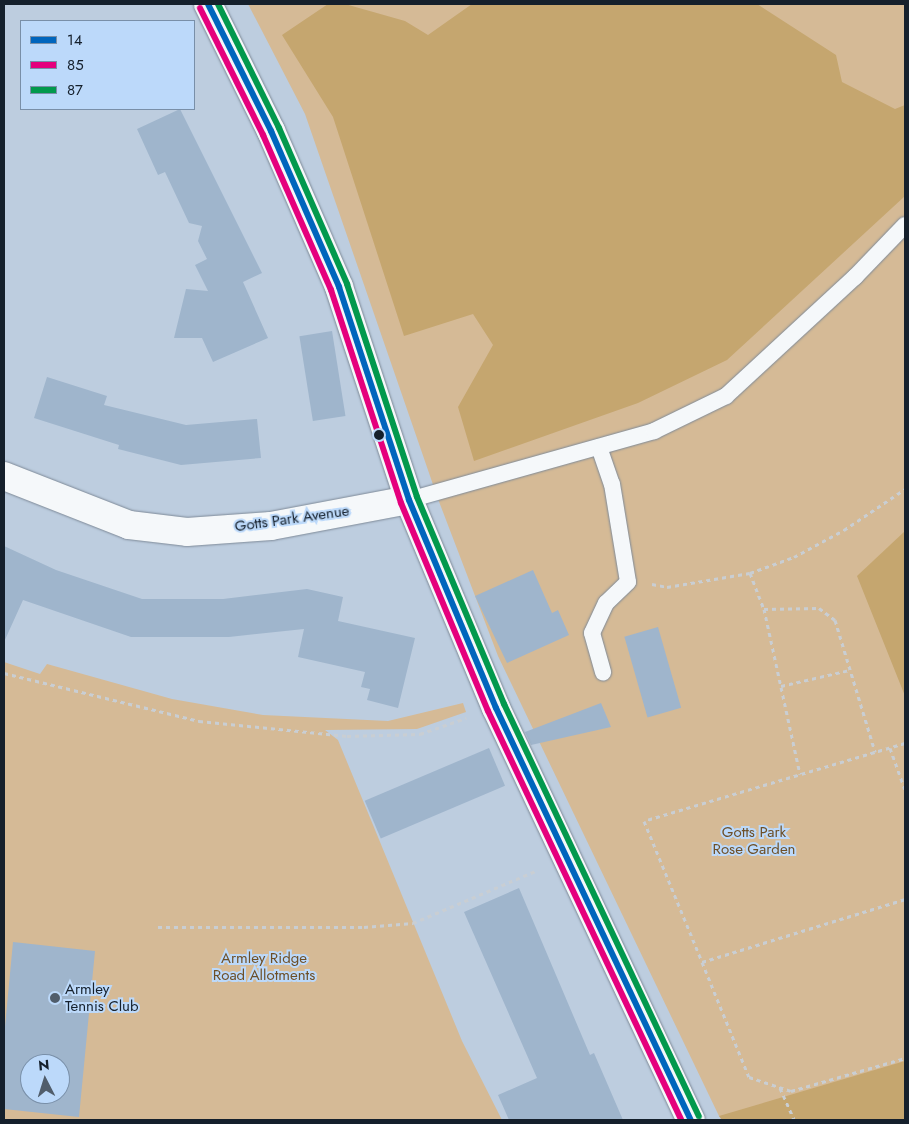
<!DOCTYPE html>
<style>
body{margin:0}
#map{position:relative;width:909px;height:1124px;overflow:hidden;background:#bdcddf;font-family:Jost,sans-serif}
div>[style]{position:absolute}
.green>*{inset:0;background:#d5ba96}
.forest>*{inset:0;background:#c5a66f}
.building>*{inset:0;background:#9fb5cc;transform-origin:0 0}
.path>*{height:3px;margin-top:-1.5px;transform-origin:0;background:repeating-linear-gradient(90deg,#c9ced3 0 4px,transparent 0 8px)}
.roads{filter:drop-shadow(0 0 1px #7d8997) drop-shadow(0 0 1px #7d8997)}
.service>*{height:16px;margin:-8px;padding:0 8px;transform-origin:8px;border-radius:8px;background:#f5f8fa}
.minor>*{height:28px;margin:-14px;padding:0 14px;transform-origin:14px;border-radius:14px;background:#f5f8fa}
.tertiary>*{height:28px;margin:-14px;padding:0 14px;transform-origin:14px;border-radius:14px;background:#f5f8fa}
.bus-1>*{height:6px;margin:-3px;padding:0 3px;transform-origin:3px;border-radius:3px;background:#0065bd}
.bus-2>*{height:6px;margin:-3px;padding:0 3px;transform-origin:3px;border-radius:3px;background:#e5007d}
.bus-3>*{height:6px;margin:-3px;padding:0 3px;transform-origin:3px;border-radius:3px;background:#02994d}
.dots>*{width:14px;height:14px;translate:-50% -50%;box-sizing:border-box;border:2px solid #bcd9fa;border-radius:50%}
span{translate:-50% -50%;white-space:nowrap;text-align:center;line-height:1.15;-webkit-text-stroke:4px #bcd9fa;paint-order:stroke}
.street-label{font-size:15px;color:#15202c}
.park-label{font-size:15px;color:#6d4f27}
.poi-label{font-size:15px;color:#15202c}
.left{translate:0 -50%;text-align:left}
.frame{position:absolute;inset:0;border:5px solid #15202c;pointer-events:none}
.legend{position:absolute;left:20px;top:20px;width:175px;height:90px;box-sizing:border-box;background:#bcd9fa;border:1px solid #798fa8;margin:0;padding:6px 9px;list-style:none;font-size:15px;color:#15202c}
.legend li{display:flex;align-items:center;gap:10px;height:25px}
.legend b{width:25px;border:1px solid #798fa8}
.north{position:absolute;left:20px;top:1054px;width:50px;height:50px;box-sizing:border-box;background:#bcd9fa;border:1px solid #798fa8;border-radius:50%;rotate:355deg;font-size:14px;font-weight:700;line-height:20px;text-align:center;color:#15202c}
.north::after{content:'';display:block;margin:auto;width:18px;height:22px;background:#505d6b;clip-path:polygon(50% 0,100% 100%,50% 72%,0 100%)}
</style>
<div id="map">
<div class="green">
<i style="clip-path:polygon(248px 4px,905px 4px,905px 1120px,722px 1120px,719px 1116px,498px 656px,438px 499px,305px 114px)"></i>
<i style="clip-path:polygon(evenodd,4px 662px,40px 674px,47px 664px,172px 699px,263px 715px,388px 721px,463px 703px,466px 712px,417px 729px,325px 730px,338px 740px,462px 1041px,502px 1120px,4px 1120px,4px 662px,30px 1064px,60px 1064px,60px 1094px,30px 1094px,30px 1064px)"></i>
</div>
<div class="forest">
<i style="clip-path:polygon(328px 4px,345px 4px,405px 21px,428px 35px,472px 4px,757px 4px,836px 55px,842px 82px,895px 109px,905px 105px,905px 196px,727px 360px,638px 403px,474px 461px,458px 407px,493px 345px,473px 314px,404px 336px,333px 117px,282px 35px)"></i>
<i style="clip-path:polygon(905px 531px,905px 696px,857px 576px)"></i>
<i style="clip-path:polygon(905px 1061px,905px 1120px,722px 1120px,719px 1116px)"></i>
</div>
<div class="building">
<i style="clip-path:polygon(180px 109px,262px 273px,243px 282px,268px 338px,213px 362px,202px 338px,174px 338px,186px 289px,208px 291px,195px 265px,207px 259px,198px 241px,202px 226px,189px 223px,165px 172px,158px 175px,137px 129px)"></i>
<i style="left:332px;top:331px;width:86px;height:33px;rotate:81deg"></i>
<i style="clip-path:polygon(47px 377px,107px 396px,104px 405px,186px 425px,257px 419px,261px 458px,181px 465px,118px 449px,119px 445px,34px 418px)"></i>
<i style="clip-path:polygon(4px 546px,56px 570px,142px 599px,223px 599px,307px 589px,343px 597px,338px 621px,415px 638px,398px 708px,367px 700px,370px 689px,361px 687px,365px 672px,298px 657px,304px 629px,229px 637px,131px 637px,23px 600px,4px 642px)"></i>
<i style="clip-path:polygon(533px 570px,552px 613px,558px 610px,569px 635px,507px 663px,475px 596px)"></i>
<i style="left:658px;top:627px;width:84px;height:35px;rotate:74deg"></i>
<i style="clip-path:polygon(601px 703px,611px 727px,531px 745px,525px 732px)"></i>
<i style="left:489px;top:748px;width:41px;height:135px;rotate:67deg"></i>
<i style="clip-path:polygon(519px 888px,590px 1055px,594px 1053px,623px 1120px,509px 1120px,498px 1095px,537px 1078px,464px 912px)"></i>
<i style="clip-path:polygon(evenodd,13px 942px,95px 951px,79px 1117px,4px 1109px,4px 1037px,13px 942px,30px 1064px,60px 1064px,60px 1094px,30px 1094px,30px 1064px)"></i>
</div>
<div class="path">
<i style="left:750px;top:573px;width:47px;rotate:-20deg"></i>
<i style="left:794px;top:557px;width:57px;rotate:-28.4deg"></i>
<i style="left:844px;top:530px;width:73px;rotate:-33.9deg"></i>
<i style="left:652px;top:584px;width:15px;rotate:11deg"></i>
<i style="left:667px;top:587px;width:84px;rotate:-9.6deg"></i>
<i style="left:750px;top:573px;width:39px;rotate:69deg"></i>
<i style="left:764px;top:609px;width:55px;rotate:-1deg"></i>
<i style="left:819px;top:608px;width:20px;rotate:37deg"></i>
<i style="left:835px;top:620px;width:138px;rotate:73.1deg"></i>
<i style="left:764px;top:609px;width:169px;rotate:77.7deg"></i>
<i style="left:4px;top:673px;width:201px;rotate:13.8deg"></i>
<i style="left:199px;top:721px;width:149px;rotate:5.8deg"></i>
<i style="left:347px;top:736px;width:73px;rotate:-1.6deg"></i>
<i style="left:420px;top:734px;width:49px;rotate:-19.2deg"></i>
<i style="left:781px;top:686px;width:71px;rotate:-13.1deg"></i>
<i style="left:905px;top:743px;width:272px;rotate:163.4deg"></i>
<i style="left:644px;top:821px;width:152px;rotate:67.6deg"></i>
<i style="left:702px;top:962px;width:213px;rotate:-17.2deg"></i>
<i style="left:890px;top:748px;width:45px;rotate:70.3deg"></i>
<i style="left:158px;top:927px;width:206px"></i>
<i style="left:364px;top:927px;width:49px;rotate:-4.7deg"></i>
<i style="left:413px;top:923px;width:136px;rotate:-23deg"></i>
<i style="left:702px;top:962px;width:124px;rotate:67.8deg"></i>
<i style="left:749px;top:1077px;width:44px;rotate:18.4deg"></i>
<i style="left:791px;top:1091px;width:119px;rotate:-16.1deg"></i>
<i style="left:780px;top:1088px;width:35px;rotate:66deg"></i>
</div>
<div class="roads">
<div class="service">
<i style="left:599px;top:447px;width:39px;rotate:71deg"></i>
<i style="left:612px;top:484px;width:99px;rotate:80.7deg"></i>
<i style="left:628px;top:582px;width:30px;rotate:136deg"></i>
<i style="left:606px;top:603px;width:33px;rotate:115deg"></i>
<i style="left:592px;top:633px;width:41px;rotate:74.2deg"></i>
<i style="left:409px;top:500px;width:255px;rotate:-15.7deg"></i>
<i style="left:654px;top:431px;width:80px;rotate:-25.9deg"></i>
<i style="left:726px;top:396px;width:176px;rotate:-42.7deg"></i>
<i style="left:855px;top:277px;width:72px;rotate:-46.1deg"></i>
</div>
<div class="minor">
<i style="left:4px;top:476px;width:134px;rotate:21.4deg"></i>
<i style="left:129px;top:525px;width:58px;rotate:6.9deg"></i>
<i style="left:187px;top:532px;width:84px;rotate:-4.1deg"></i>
<i style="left:271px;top:526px;width:140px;rotate:-10.7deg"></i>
</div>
<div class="tertiary">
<i style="left:208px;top:4px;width:142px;rotate:63.6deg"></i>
<i style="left:271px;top:131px;width:170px;rotate:66.4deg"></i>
<i style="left:339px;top:287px;width:224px;rotate:71.8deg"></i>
<i style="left:409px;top:500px;width:225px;rotate:67.3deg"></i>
<i style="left:496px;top:708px;width:456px;rotate:64.7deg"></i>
</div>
</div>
<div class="bus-1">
<i style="left:208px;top:4px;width:142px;rotate:63.6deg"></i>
<i style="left:271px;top:131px;width:170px;rotate:66.4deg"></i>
<i style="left:339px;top:287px;width:224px;rotate:71.8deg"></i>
<i style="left:409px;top:500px;width:225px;rotate:67.3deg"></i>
<i style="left:496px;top:708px;width:456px;rotate:64.7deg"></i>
</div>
<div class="bus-2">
<i style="left:200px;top:8px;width:142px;rotate:63.6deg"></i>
<i style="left:263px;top:135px;width:169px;rotate:66.3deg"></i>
<i style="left:331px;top:290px;width:224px;rotate:71.8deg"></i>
<i style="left:401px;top:503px;width:225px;rotate:67.3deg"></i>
<i style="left:488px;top:711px;width:452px;rotate:64.7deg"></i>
</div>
<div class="bus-3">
<i style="left:218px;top:4px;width:138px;rotate:63.8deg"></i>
<i style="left:279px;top:128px;width:170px;rotate:66.4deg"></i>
<i style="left:347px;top:284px;width:224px;rotate:71.8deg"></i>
<i style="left:417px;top:497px;width:225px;rotate:67.2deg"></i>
<i style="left:504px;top:704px;width:456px;rotate:64.7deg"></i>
</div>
<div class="dots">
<i style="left:379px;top:435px;background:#15202c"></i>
<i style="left:55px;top:998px;background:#505d6b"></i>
</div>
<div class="street-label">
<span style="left:292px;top:519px;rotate:-8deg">Gotts Park Avenue</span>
</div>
<div class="park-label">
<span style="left:754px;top:841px">Gotts Park<br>Rose Garden</span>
<span style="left:264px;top:967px">Armley Ridge<br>Road Allotments</span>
</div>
<div class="poi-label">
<span class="left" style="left:65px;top:998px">Armley<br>Tennis Club</span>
</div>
<div class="frame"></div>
<ul class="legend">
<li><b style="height:6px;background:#0065bd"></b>14</li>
<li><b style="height:6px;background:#e5007d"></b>85</li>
<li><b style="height:6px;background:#02994d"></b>87</li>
</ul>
<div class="north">N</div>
</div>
